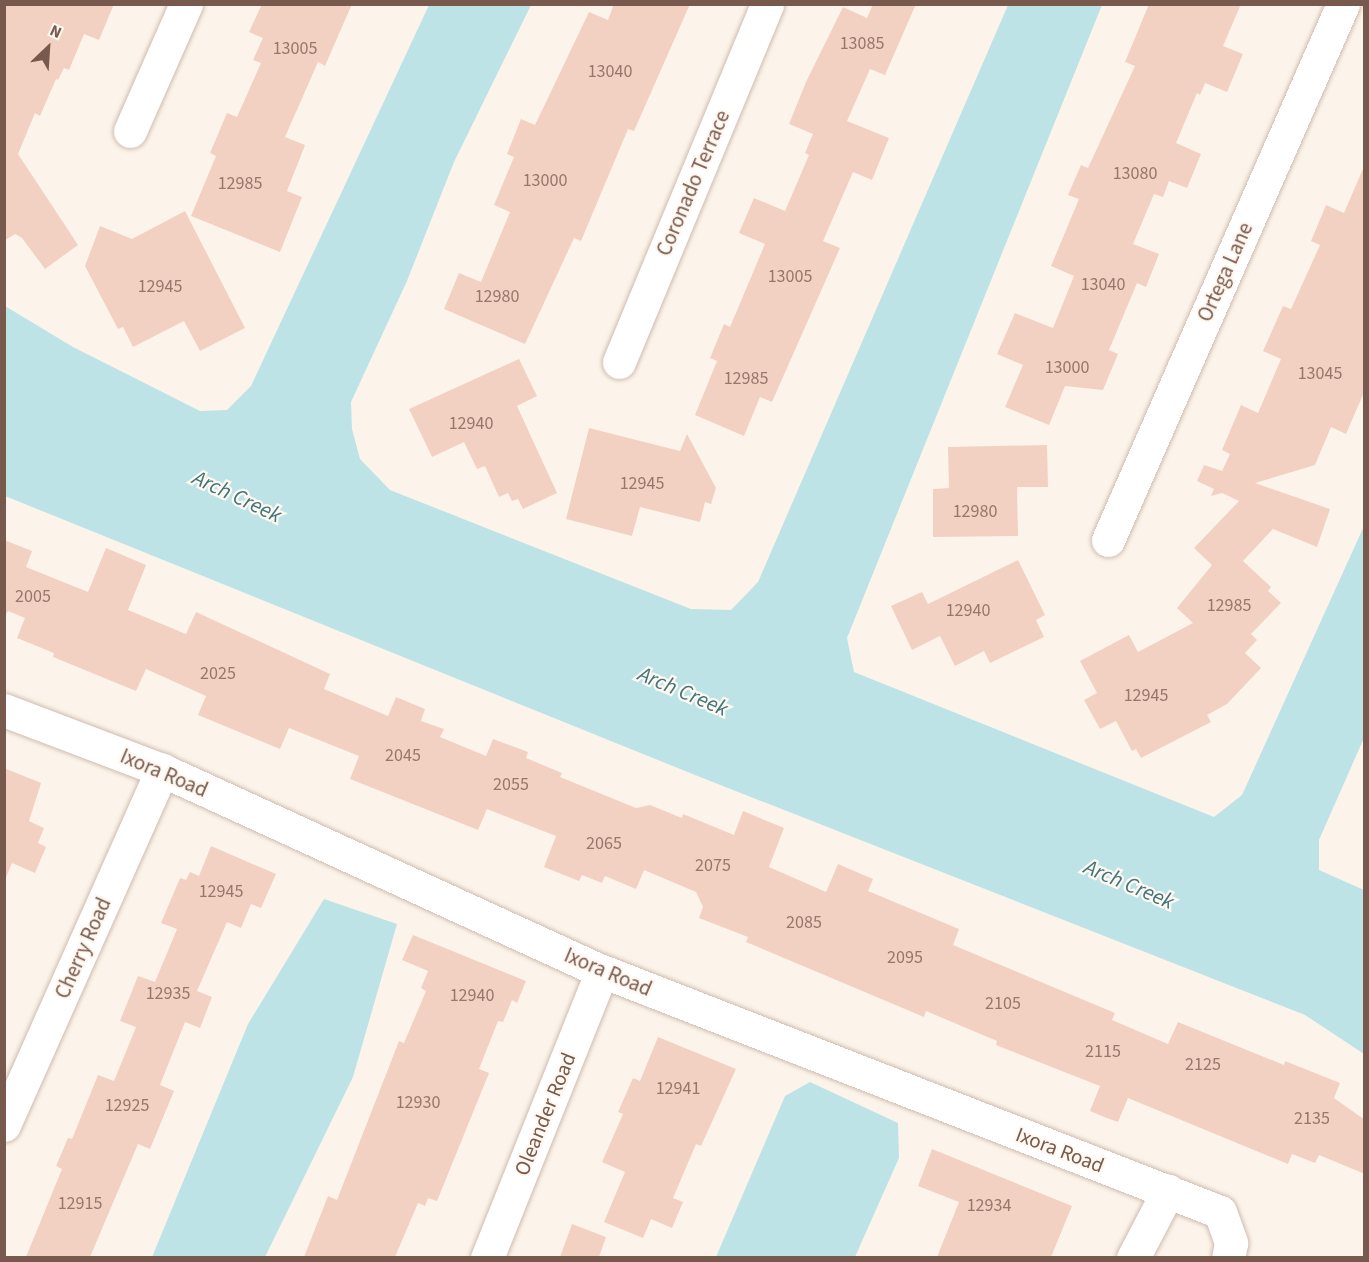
<!DOCTYPE html>
<style>
body{margin:0}
#map{position:relative;width:1369px;height:1262px;overflow:hidden;background:#fcf4ea;font-family:"Source Sans 3",sans-serif}
div>[style]{position:absolute}
.water>*{inset:0;background:#bee3e7}
.building>*{inset:0;background:#f2d1c2}
.roads{filter:drop-shadow(0 0 2px #cfbbaf) drop-shadow(0 0 2px #cfbbaf)}
.minor>*{height:33px;margin:-16.5px;padding:0 16.5px;transform-origin:16.5px;border-radius:16.5px;background:#fff}
span{translate:-50% -50%;white-space:nowrap;text-align:center;line-height:1.15;-webkit-text-stroke:4.5px #fff8f1;paint-order:stroke}
.number-label{font-size:18px;color:#96776a}
.number-label span{-webkit-text-stroke-width:0}
.street-label{font-size:21px;color:#78594d}
.water-label{font-size:22px;color:#40767c;font-style:italic}
.frame{position:absolute;inset:0;border:6px solid #78594d;pointer-events:none}
.north{position:absolute;left:18px;top:18px;width:60px;height:60px;-webkit-text-stroke:4px #fff8f1;paint-order:stroke;rotate:25deg;font-size:16px;font-weight:700;line-height:24px;text-align:center;color:#78594d}
.north::after{content:'';display:block;margin:auto;width:21px;height:27px;background:#78594d;clip-path:polygon(50% 0,100% 100%,50% 72%,0 100%)}
</style>
<div id="map">
<div class="water">
<i style="clip-path:polygon(429px 5px,531px 5px,454px 162px,407px 281px,351px 402px,352px 429px,360px 459px,390px 490px,691px 609px,731px 610px,758px 582px,1008px 5px,1102px 5px,847px 638px,854px 672px,1214px 817px,1242px 795px,1364px 526px,1364px 738px,1319px 840px,1319px 870px,1364px 890px,1364px 1054px,1305px 1015px,695px 775px,5px 496px,5px 306px,73px 347px,200px 411px,227px 410px,251px 386px)"></i>
<i style="clip-path:polygon(324px 899px,397px 924px,353px 1077px,265px 1257px,152px 1257px,248px 1024px)"></i>
<i style="clip-path:polygon(810px 1082px,898px 1123px,899px 1158px,855px 1257px,716px 1257px,785px 1096px)"></i>
</div>
<div class="building">
<i style="clip-path:polygon(4px 4px,114px 4px,99px 40px,84px 34px,69px 70px,64px 68px,58px 80px,56px 79px,40px 116px,35px 113px,18px 154px,78px 245px,45px 269px,22px 238px,15px 234px,4px 241px)"></i>
<i style="clip-path:polygon(262px 4px,352px 4px,325px 66px,318px 62px,285px 137px,305px 145px,287px 191px,302px 197px,280px 252px,191px 216px,216px 156px,210px 153px,227px 113px,237px 117px,261px 63px,253px 60px,263px 38px,249px 32px)"></i>
<i style="clip-path:polygon(614px 4px,690px 4px,634px 131px,628px 129px,581px 241px,574px 238px,525px 344px,444px 309px,459px 273px,481px 282px,510px 212px,494px 205px,514px 157px,507px 154px,521px 119px,535px 125px,589px 12px,608px 20px)"></i>
<i style="clip-path:polygon(873px 4px,916px 4px,885px 75px,870px 69px,847px 121px,889px 138px,872px 180px,853px 172px,823px 241px,840px 248px,772px 402px,760px 397px,744px 436px,695px 415px,717px 361px,710px 358px,724px 324px,730px 327px,765px 244px,739px 233px,754px 198px,785px 211px,809px 155px,805px 153px,813px 134px,789px 124px,806px 82px,843px 7px,867px 18px)"></i>
<i style="clip-path:polygon(1149px 4px,1241px 4px,1223px 46px,1243px 54px,1227px 92px,1205px 83px,1200px 95px,1197px 93px,1176px 143px,1201px 154px,1187px 188px,1169px 181px,1163px 197px,1154px 194px,1133px 244px,1159px 254px,1146px 287px,1137px 283px,1109px 350px,1118px 354px,1103px 390px,1065px 386px,1049px 425px,1005px 407px,1023px 365px,997px 354px,1015px 313px,1053px 328px,1074px 276px,1051px 266px,1079px 199px,1068px 195px,1081px 165px,1088px 168px,1135px 66px,1125px 62px)"></i>
<i style="clip-path:polygon(1365px 164px,1365px 390px,1346px 434px,1331px 427px,1315px 465px,1255px 483px,1330px 509px,1317px 547px,1273px 529px,1243px 561px,1271px 587px,1268px 591px,1281px 603px,1251px 634px,1257px 640px,1245px 653px,1261px 668px,1227px 704px,1207px 715px,1211px 722px,1141px 758px,1136px 749px,1132px 751px,1116px 721px,1100px 729px,1084px 700px,1097px 693px,1080px 661px,1129px 635px,1138px 652px,1193px 623px,1177px 608px,1212px 565px,1194px 548px,1239px 501px,1222px 493px,1211px 496px,1214px 489px,1197px 481px,1204px 465px,1222px 471px,1230px 454px,1222px 450px,1241px 405px,1258px 413px,1281px 359px,1263px 351px,1283px 306px,1291px 309px,1320px 245px,1311px 241px,1326px 205px,1344px 213px)"></i>
<i style="clip-path:polygon(185px 211px,245px 328px,200px 351px,184px 321px,133px 347px,123px 327px,118px 329px,85px 266px,100px 226px,132px 239px)"></i>
<i style="clip-path:polygon(519px 359px,537px 396px,517px 406px,557px 493px,523px 509px,518px 499px,512px 501px,508px 493px,499px 497px,485px 466px,477px 469px,464px 442px,432px 457px,409px 409px)"></i>
<i style="clip-path:polygon(589px 428px,680px 451px,687px 434px,716px 488px,711px 504px,705px 502px,700px 522px,640px 507px,632px 536px,566px 519px)"></i>
<i style="clip-path:polygon(1047px 445px,1048px 487px,1017px 487px,1018px 536px,933px 537px,933px 489px,949px 488px,948px 447px)"></i>
<i style="clip-path:polygon(4px 540px,32px 551px,26px 567px,88px 592px,106px 548px,146px 565px,128px 610px,186px 634px,196px 612px,330px 674px,324px 689px,388px 716px,396px 697px,425px 709px,421px 721px,444px 729px,440px 737px,486px 756px,493px 739px,528px 752px,526px 758px,562px 773px,560px 777px,636px 808px,650px 805px,682px 818px,683px 814px,734px 835px,743px 811px,784px 828px,769px 867px,826px 892px,838px 864px,873px 879px,868px 891px,959px 929px,953px 945px,1115px 1013px,1112px 1020px,1168px 1044px,1178px 1022px,1284px 1065px,1285px 1061px,1340px 1083px,1334px 1098px,1365px 1120px,1365px 1174px,1319px 1155px,1315px 1163px,1292px 1154px,1288px 1164px,1128px 1098px,1118px 1122px,1104px 1117px,1090px 1111px,1100px 1086px,996px 1045px,997px 1041px,926px 1011px,924px 1017px,746px 942px,748px 937px,699px 918px,703px 907px,696px 892px,644px 870px,636px 889px,605px 876px,602px 883px,582px 875px,579px 881px,544px 867px,556px 836px,487px 809px,478px 830px,350px 779px,359px 756px,289px 728px,280px 749px,198px 715px,206px 696px,146px 669px,136px 691px,53px 657px,54px 653px,17px 638px,25px 618px,8px 611px,4px 617px)"></i>
<i style="clip-path:polygon(1018px 560px,1045px 615px,1036px 620px,1044px 637px,990px 663px,984px 651px,955px 666px,940px 636px,912px 650px,891px 606px,922px 592px,928px 604px)"></i>
<i style="clip-path:polygon(4px 768px,41px 783px,29px 821px,44px 828px,38px 843px,46px 847px,35px 873px,12px 863px,5px 880px)"></i>
<i style="clip-path:polygon(211px 846px,276px 874px,261px 908px,251px 904px,241px 928px,227px 922px,197px 991px,212px 997px,200px 1028px,185px 1022px,160px 1085px,174px 1091px,150px 1149px,138px 1144px,90px 1257px,26px 1257px,62px 1169px,56px 1166px,68px 1138px,72px 1139px,98px 1075px,114px 1081px,136px 1027px,120px 1021px,138px 976px,155px 982px,177px 929px,161px 923px,180px 878px,186px 880px,190px 872px,199px 876px)"></i>
<i style="clip-path:polygon(413px 935px,526px 981px,517px 1003px,512px 1000px,503px 1022px,498px 1021px,479px 1069px,489px 1073px,437px 1201px,428px 1198px,425px 1206px,418px 1203px,395px 1257px,304px 1257px,328px 1196px,337px 1200px,399px 1041px,404px 1043px,426px 991px,421px 988px,428px 971px,402px 960px)"></i>
<i style="clip-path:polygon(658px 1037px,736px 1069px,701px 1146px,696px 1144px,673px 1198px,683px 1202px,672px 1228px,651px 1219px,643px 1238px,604px 1222px,625px 1172px,602px 1162px,623px 1114px,618px 1112px,633px 1078px,640px 1081px)"></i>
<i style="clip-path:polygon(932px 1149px,1072px 1206px,1051px 1257px,937px 1257px,959px 1202px,918px 1186px)"></i>
<i style="clip-path:polygon(572px 1224px,606px 1237px,599px 1257px,560px 1257px)"></i>
</div>
<div class="roads">
<div class="minor">
<i style="left:130px;top:131px;width:139px;rotate:-66.2deg"></i>
<i style="left:619px;top:362px;width:387px;rotate:-67.5deg"></i>
<i style="left:1108px;top:540px;width:585px;rotate:-66.33deg"></i>
<i style="left:4px;top:710px;width:169px;rotate:20.8deg"></i>
<i style="left:162px;top:770px;width:484px;rotate:24.6deg"></i>
<i style="left:602px;top:971px;width:663px;rotate:21.3deg"></i>
<i style="left:1220px;top:1212px;width:33px;rotate:70deg"></i>
<i style="left:1231px;top:1243px;width:15px;rotate:101deg"></i>
<i style="left:4px;top:1125px;width:389px;rotate:-66deg"></i>
<i style="left:487px;top:1258px;width:309px;rotate:-68.2deg"></i>
<i style="left:1133px;top:1258px;width:76px;rotate:-62.4deg"></i>
</div>
</div>
<div class="number-label">
<span style="left:862px;top:44px">13085</span>
<span style="left:295px;top:49px">13005</span>
<span style="left:610px;top:72px">13040</span>
<span style="left:1135px;top:174px">13080</span>
<span style="left:545px;top:181px">13000</span>
<span style="left:240px;top:184px">12985</span>
<span style="left:790px;top:277px">13005</span>
<span style="left:1103px;top:285px">13040</span>
<span style="left:160px;top:287px">12945</span>
<span style="left:497px;top:297px">12980</span>
<span style="left:1067px;top:368px">13000</span>
<span style="left:1320px;top:374px">13045</span>
<span style="left:746px;top:379px">12985</span>
<span style="left:471px;top:424px">12940</span>
<span style="left:642px;top:484px">12945</span>
<span style="left:975px;top:512px">12980</span>
<span style="left:33px;top:597px">2005</span>
<span style="left:1229px;top:606px">12985</span>
<span style="left:968px;top:611px">12940</span>
<span style="left:218px;top:674px">2025</span>
<span style="left:1146px;top:696px">12945</span>
<span style="left:403px;top:756px">2045</span>
<span style="left:511px;top:785px">2055</span>
<span style="left:604px;top:844px">2065</span>
<span style="left:713px;top:866px">2075</span>
<span style="left:221px;top:892px">12945</span>
<span style="left:804px;top:923px">2085</span>
<span style="left:905px;top:958px">2095</span>
<span style="left:168px;top:994px">12935</span>
<span style="left:472px;top:996px">12940</span>
<span style="left:1003px;top:1004px">2105</span>
<span style="left:1103px;top:1052px">2115</span>
<span style="left:1203px;top:1065px">2125</span>
<span style="left:678px;top:1089px">12941</span>
<span style="left:418px;top:1103px">12930</span>
<span style="left:127px;top:1106px">12925</span>
<span style="left:1312px;top:1119px">2135</span>
<span style="left:80px;top:1204px">12915</span>
<span style="left:989px;top:1206px">12934</span>
</div>
<div class="street-label">
<span style="left:693px;top:183px;rotate:-67deg">Coronado Terrace</span>
<span style="left:1225px;top:272px;rotate:-66deg">Ortega Lane</span>
<span style="left:164px;top:773px;rotate:23deg">Ixora Road</span>
<span style="left:83px;top:948px;rotate:-66deg">Cherry Road</span>
<span style="left:608px;top:972px;rotate:23deg">Ixora Road</span>
<span style="left:545px;top:1114px;rotate:-68deg">Oleander Road</span>
<span style="left:1060px;top:1150px;rotate:21deg">Ixora Road</span>
</div>
<div class="water-label">
<span style="left:237px;top:497px;rotate:25deg">Arch Creek</span>
<span style="left:683px;top:692px;rotate:23deg">Arch Creek</span>
<span style="left:1129px;top:885px;rotate:23deg">Arch Creek</span>
</div>
<div class="frame"></div>
<div class="north">N</div>
</div>
